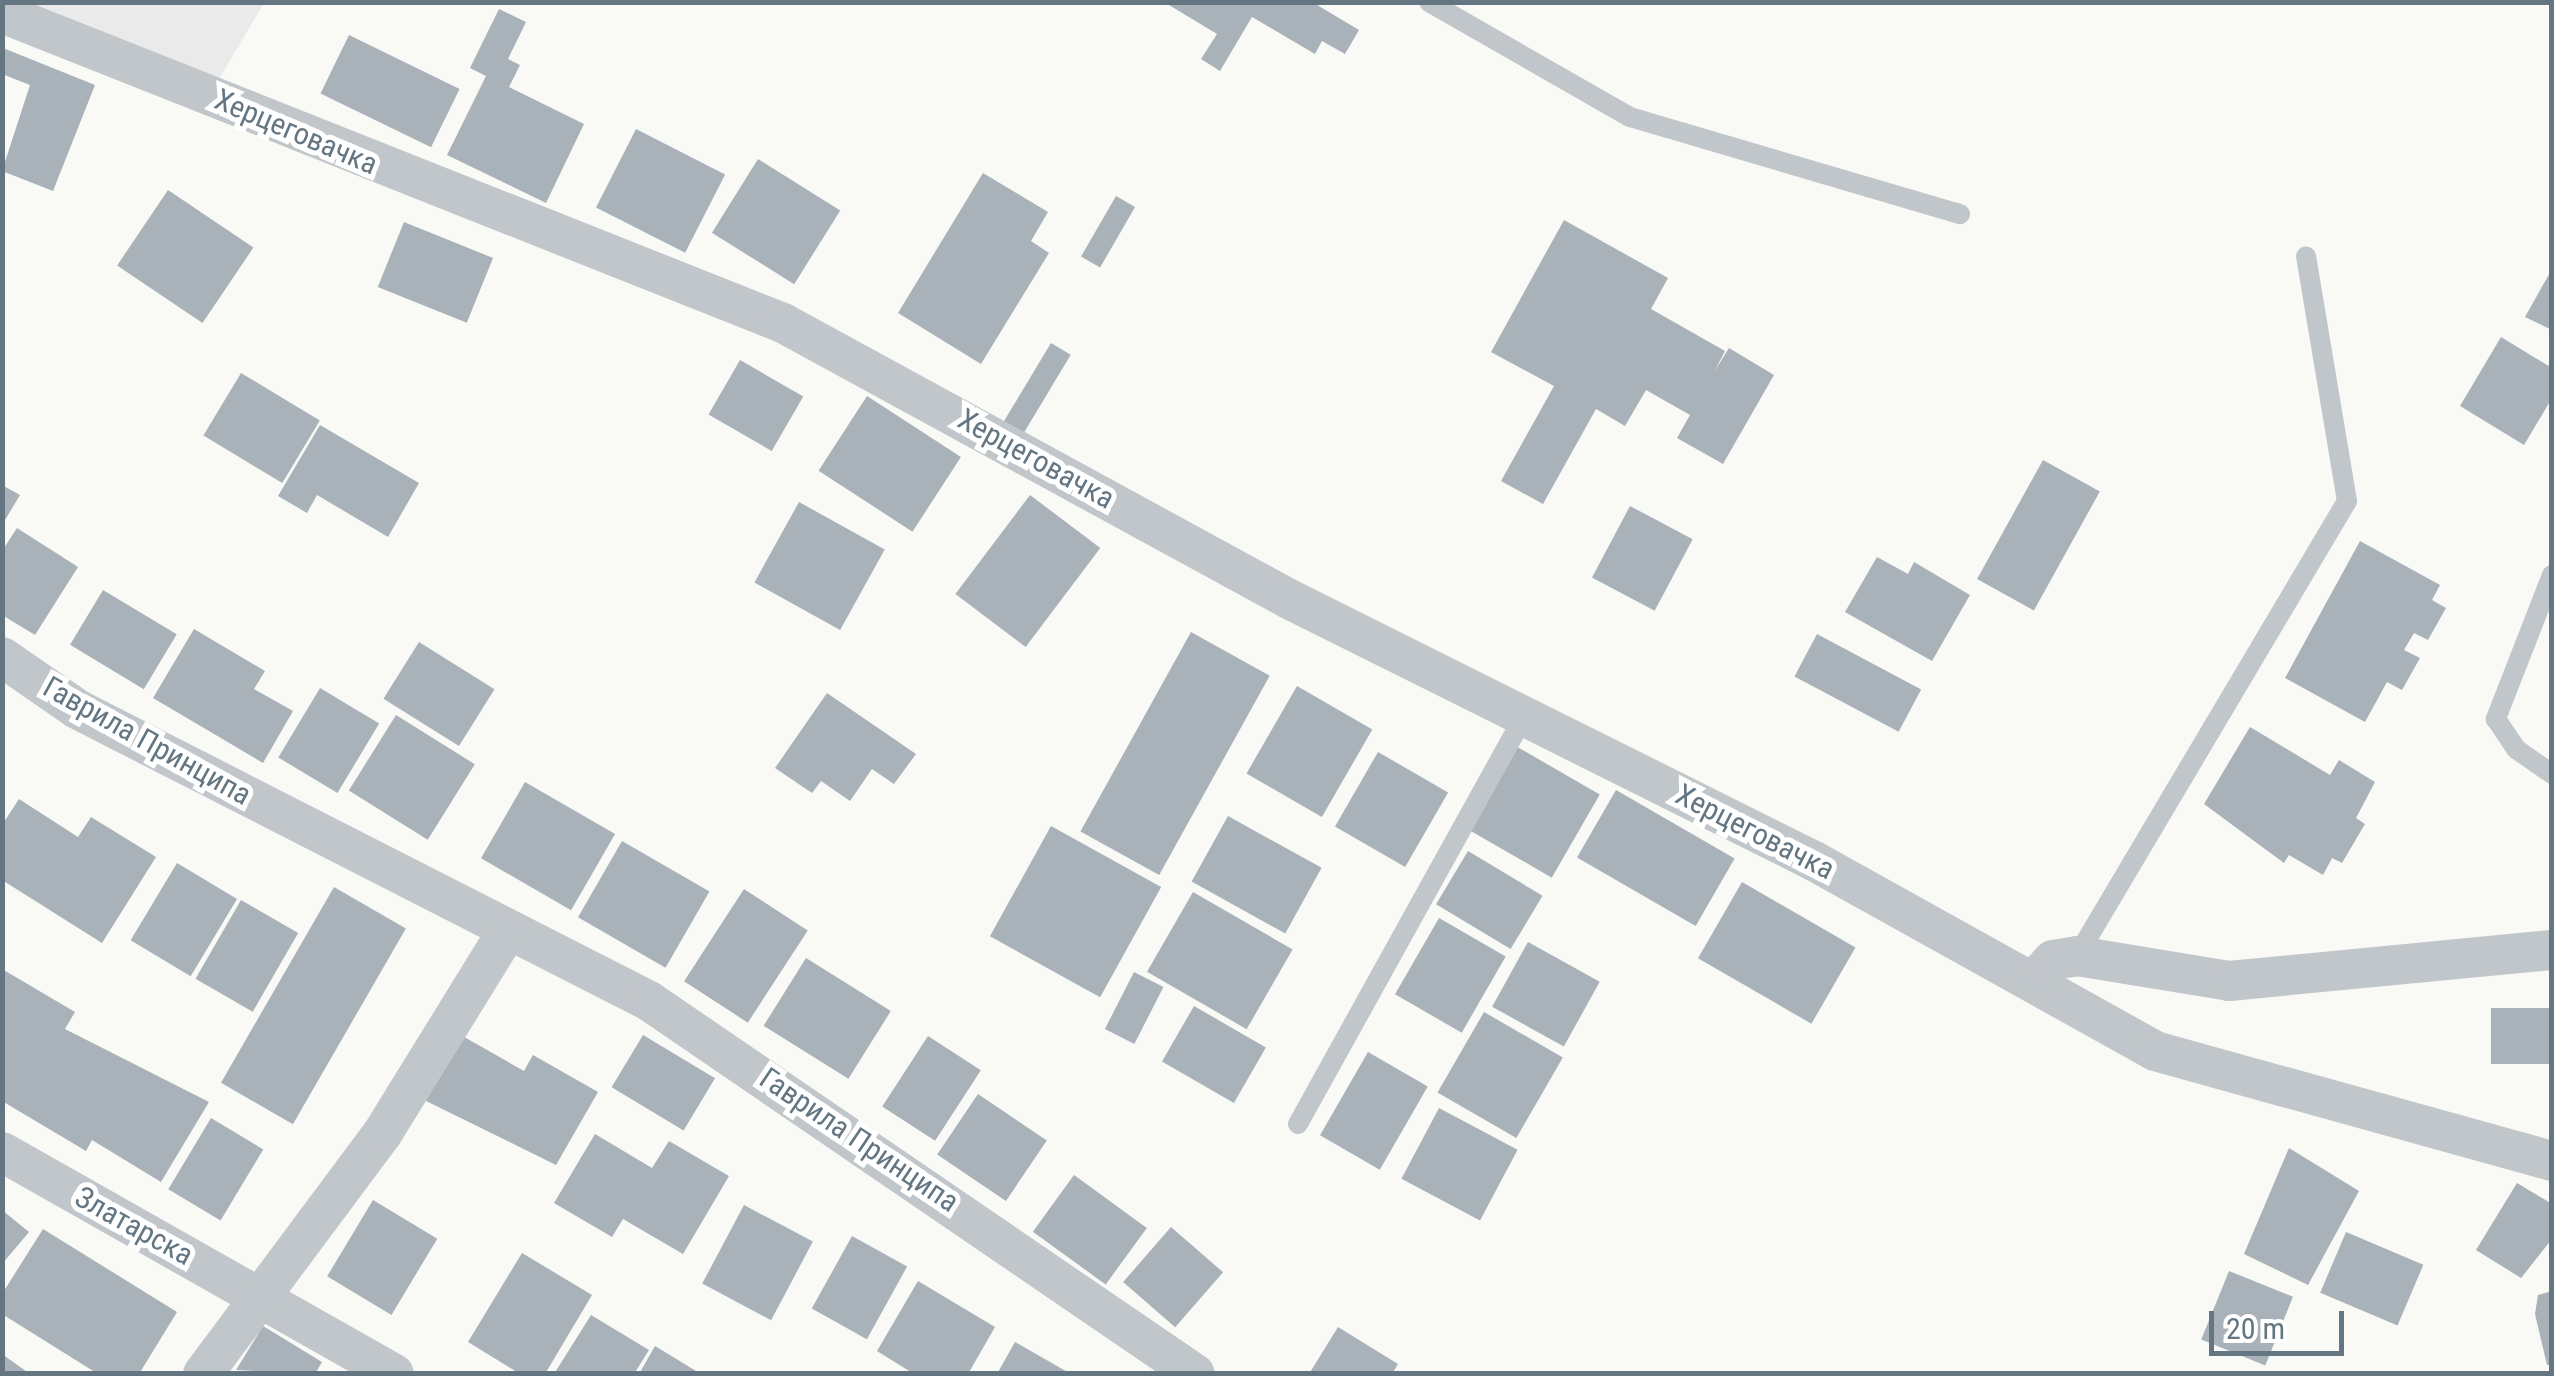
<!DOCTYPE html>
<meta charset="utf-8">
<style>
body{margin:0}
#map{position:relative;width:2554px;height:1376px;overflow:hidden;background:#f9f9f6;font-family:"Roboto Condensed",sans-serif}
div>[style]{position:absolute}
.built>*{inset:0;background:#e9eae9}
.building>*{inset:0;background:#a8b2b8;transform-origin:0 0}
.service>*{height:20px;margin:-10px;padding:0 10px;transform-origin:10px;border-radius:10px;background:#c1c6ca}
.minor>*{height:40px;margin:-20px;padding:0 20px;transform-origin:20px;border-radius:20px;background:#c1c6ca}
span{translate:-50% -50%;white-space:nowrap;text-align:center;line-height:1.15;-webkit-text-stroke:10px #fff;paint-order:stroke}
.street-label{font-size:30px;color:#637682}
.frame{position:absolute;inset:0;border:5px solid #637682;pointer-events:none}
.scale{position:absolute;left:2209px;top:1311px;width:135px;height:45px;box-sizing:border-box;border:5px solid #637682;border-top:0;padding-left:12px;font-size:30px;line-height:35px;white-space:nowrap;color:#637682;-webkit-text-stroke:8px #fff;paint-order:stroke}
</style>
<div id="map">
<div class="built">
<i style="clip-path:polygon(2px 3px,264px 3px,210px 94px)"></i>
</div>
<div class="building">
<i style="clip-path:polygon(1164px 2px,1312px 2px,1359px 30px,1345px 54px,1322px 41px,1315px 54px,1252px 17px,1220px 71px,1201px 59px,1217px 34px)"></i>
<i style="clip-path:polygon(499px 9px,526px 22px,508px 59px,520px 65px,509px 87px,584px 124px,546px 203px,447px 155px,486px 76px,470px 68px)"></i>
<i style="left:349px;top:35px;width:123px;height:65px;rotate:26deg"></i>
<i style="clip-path:polygon(3px 48px,95px 85px,53px 191px,2px 171px,30px 85px,2px 74px)"></i>
<i style="left:636px;top:129px;width:100px;height:88px;rotate:27deg"></i>
<i style="left:758px;top:159px;width:97px;height:87px;rotate:32deg"></i>
<i style="clip-path:polygon(983px 173px,1048px 212px,1031px 241px,1049px 253px,981px 364px,898px 313px)"></i>
<i style="left:168px;top:190px;width:103px;height:91px;rotate:34deg"></i>
<i style="left:1116px;top:196px;width:22px;height:70px;rotate:30deg"></i>
<i style="clip-path:polygon(1564px 220px,1668px 278px,1651px 309px,1725px 351px,1714px 372px,1729px 348px,1774px 375px,1723px 464px,1677px 438px,1690px 415px,1646px 390px,1625px 426px,1596px 409px,1543px 504px,1501px 481px,1554px 386px,1491px 352px)"></i>
<i style="left:404px;top:222px;width:96px;height:70px;rotate:22deg"></i>
<i style="clip-path:polygon(2552px 269px,2552px 330px,2525px 317px)"></i>
<i style="clip-path:polygon(2501px 337px,2552px 368px,2552px 398px,2524px 445px,2460px 406px)"></i>
<i style="left:1051px;top:343px;width:23px;height:92px;rotate:31deg"></i>
<i style="left:740px;top:360px;width:73px;height:63px;rotate:30deg"></i>
<i style="left:241px;top:373px;width:92px;height:73px;rotate:31deg"></i>
<i style="left:867px;top:396px;width:112px;height:89px;rotate:33deg"></i>
<i style="clip-path:polygon(320px 425px,419px 483px,388px 537px,317px 495px,307px 513px,278px 496px)"></i>
<i style="left:2043px;top:460px;width:65px;height:136px;rotate:29deg"></i>
<i style="clip-path:polygon(2px 485px,20px 495px,2px 525px)"></i>
<i style="left:1030px;top:495px;width:88px;height:124px;rotate:37deg"></i>
<i style="left:799px;top:502px;width:98px;height:92px;rotate:29deg"></i>
<i style="left:1630px;top:506px;width:71px;height:81px;rotate:28deg"></i>
<i style="clip-path:polygon(17px 528px,78px 567px,35px 635px,2px 615px,2px 551px)"></i>
<i style="clip-path:polygon(2360px 541px,2440px 585px,2432px 600px,2446px 608px,2428px 640px,2414px 633px,2404px 650px,2420px 658px,2402px 690px,2387px 682px,2365px 722px,2285px 678px)"></i>
<i style="clip-path:polygon(1877px 557px,1908px 574px,1914px 562px,1970px 595px,1932px 661px,1845px 612px)"></i>
<i style="left:103px;top:590px;width:86px;height:64px;rotate:31deg"></i>
<i style="clip-path:polygon(194px 629px,265px 671px,254px 689px,293px 711px,263px 763px,153px 698px)"></i>
<i style="left:1191px;top:632px;width:90px;height:228px;rotate:29deg"></i>
<i style="left:1817px;top:634px;width:118px;height:48px;rotate:28deg"></i>
<i style="left:419px;top:642px;width:89px;height:67px;rotate:32deg"></i>
<i style="left:1297px;top:686px;width:87px;height:101px;rotate:30deg"></i>
<i style="left:320px;top:688px;width:69px;height:81px;rotate:31deg"></i>
<i style="clip-path:polygon(827px 693px,916px 754px,894px 784px,872px 769px,850px 801px,821px 781px,812px 793px,775px 768px)"></i>
<i style="left:396px;top:715px;width:93px;height:89px;rotate:32deg"></i>
<i style="clip-path:polygon(2250px 727px,2330px 775px,2339px 760px,2375px 782px,2356px 818px,2365px 824px,2342px 863px,2332px 858px,2323px 875px,2289px 855px,2284px 863px,2204px 804px)"></i>
<i style="left:1514px;top:745px;width:99px;height:96px;rotate:30deg"></i>
<i style="left:1378px;top:752px;width:81px;height:86px;rotate:30deg"></i>
<i style="left:525px;top:782px;width:104px;height:88px;rotate:30deg"></i>
<i style="left:1616px;top:790px;width:137px;height:78px;rotate:30deg"></i>
<i style="clip-path:polygon(19px 799px,78px 837px,91px 817px,156px 857px,102px 943px,2px 880px,2px 825px)"></i>
<i style="left:1228px;top:816px;width:107px;height:75px;rotate:29deg"></i>
<i style="left:1051px;top:826px;width:126px;height:126px;rotate:29deg"></i>
<i style="left:622px;top:841px;width:101px;height:88px;rotate:30deg"></i>
<i style="left:1468px;top:851px;width:87px;height:62px;rotate:31deg"></i>
<i style="left:177px;top:863px;width:70px;height:90px;rotate:31deg"></i>
<i style="left:1742px;top:882px;width:131px;height:88px;rotate:30deg"></i>
<i style="left:334px;top:887px;width:83px;height:226px;rotate:30deg"></i>
<i style="left:744px;top:889px;width:76px;height:110px;rotate:33deg"></i>
<i style="left:1193px;top:892px;width:115px;height:92px;rotate:30deg"></i>
<i style="left:241px;top:900px;width:66px;height:91px;rotate:30deg"></i>
<i style="left:1439px;top:918px;width:77px;height:88px;rotate:30deg"></i>
<i style="left:1528px;top:942px;width:82px;height:74px;rotate:29deg"></i>
<i style="left:806px;top:958px;width:100px;height:80px;rotate:32deg"></i>
<i style="clip-path:polygon(2px 969px,75px 1012px,65px 1029px,209px 1102px,161px 1182px,92px 1140px,86px 1151px,2px 1101px)"></i>
<i style="left:1134px;top:972px;width:33px;height:64px;rotate:27deg"></i>
<i style="left:1194px;top:1006px;width:83px;height:64px;rotate:30deg"></i>
<i style="left:2552px;top:1008px;width:56px;height:61px;rotate:90deg"></i>
<i style="left:1484px;top:1012px;width:91px;height:93px;rotate:30deg"></i>
<i style="clip-path:polygon(459px 1034px,524px 1071px,533px 1055px,598px 1092px,556px 1165px,422px 1099px)"></i>
<i style="left:643px;top:1035px;width:84px;height:61px;rotate:31deg"></i>
<i style="left:928px;top:1036px;width:63px;height:84px;rotate:33deg"></i>
<i style="left:1368px;top:1052px;width:69px;height:96px;rotate:30deg"></i>
<i style="left:978px;top:1094px;width:83px;height:73px;rotate:34deg"></i>
<i style="left:1439px;top:1108px;width:89px;height:80px;rotate:28deg"></i>
<i style="left:211px;top:1118px;width:61px;height:83px;rotate:31deg"></i>
<i style="clip-path:polygon(595px 1134px,652px 1168px,669px 1141px,729px 1176px,683px 1254px,623px 1219px,612px 1237px,554px 1203px)"></i>
<i style="clip-path:polygon(2289px 1148px,2359px 1191px,2308px 1285px,2244px 1254px)"></i>
<i style="left:1074px;top:1175px;width:90px;height:70px;rotate:36deg"></i>
<i style="clip-path:polygon(2517px 1183px,2552px 1204px,2552px 1239px,2521px 1278px,2476px 1250px)"></i>
<i style="left:373px;top:1200px;width:75px;height:89px;rotate:31deg"></i>
<i style="left:744px;top:1205px;width:78px;height:89px;rotate:28deg"></i>
<i style="clip-path:polygon(2px 1210px,29px 1232px,2px 1264px)"></i>
<i style="left:1171px;top:1227px;width:69px;height:73px;rotate:41deg"></i>
<i style="clip-path:polygon(43px 1229px,177px 1312px,139px 1374px,98px 1374px,2px 1314px,2px 1294px)"></i>
<i style="left:2346px;top:1232px;width:84px;height:66px;rotate:23deg"></i>
<i style="left:852px;top:1236px;width:63px;height:83px;rotate:29deg"></i>
<i style="clip-path:polygon(522px 1253px,592px 1295px,545px 1374px,520px 1374px,468px 1342px)"></i>
<i style="left:2229px;top:1271px;width:69px;height:74px;rotate:22deg"></i>
<i style="clip-path:polygon(918px 1281px,995px 1327px,968px 1374px,914px 1374px,877px 1351px)"></i>
<i style="clip-path:polygon(2552px 1291px,2552px 1365px,2547px 1365px,2535px 1314px,2538px 1295px)"></i>
<i style="clip-path:polygon(591px 1315px,649px 1350px,634px 1374px,554px 1374px)"></i>
<i style="clip-path:polygon(263px 1326px,322px 1362px,315px 1374px,236px 1370px)"></i>
<i style="clip-path:polygon(1338px 1327px,1398px 1364px,1392px 1374px,1309px 1374px)"></i>
<i style="clip-path:polygon(1015px 1342px,1071px 1374px,997px 1374px)"></i>
<i style="clip-path:polygon(655px 1346px,701px 1374px,639px 1374px)"></i>
<i style="clip-path:polygon(2px 1354px,30px 1374px,2px 1374px)"></i>
</div>
<div class="service">
<i style="left:1429px;top:2px;width:232px;rotate:29.8deg"></i>
<i style="left:1630px;top:117px;width:344px;rotate:16.4deg"></i>
<i style="left:2552px;top:575px;width:155px;rotate:111.3deg"></i>
<i style="left:2496px;top:719px;width:36px;rotate:56deg"></i>
<i style="left:2516px;top:749px;width:44px;rotate:34.8deg"></i>
<i style="left:2077px;top:956px;width:529px;rotate:-59.31deg"></i>
<i style="left:2347px;top:501px;width:248px;rotate:-99.5deg"></i>
<i style="left:1298px;top:1124px;width:468px;rotate:-61deg"></i>
</div>
<div class="minor">
<i style="left:2px;top:13px;width:840px;rotate:21.65deg"></i>
<i style="left:783px;top:323px;width:576px;rotate:28.61deg"></i>
<i style="left:1289px;top:599px;width:587px;rotate:26.52deg"></i>
<i style="left:1814px;top:861px;width:390px;rotate:29.1deg"></i>
<i style="left:2155px;top:1051px;width:412px;rotate:15.5deg"></i>
<i style="left:2px;top:657px;width:91px;rotate:34.7deg"></i>
<i style="left:77px;top:709px;width:642px;rotate:27.04deg"></i>
<i style="left:649px;top:1001px;width:661px;rotate:34.34deg"></i>
<i style="left:2034px;top:981px;width:28px;rotate:-48deg"></i>
<i style="left:2053px;top:960px;width:24px;rotate:-9deg"></i>
<i style="left:2077px;top:956px;width:154px;rotate:9.3deg"></i>
<i style="left:2229px;top:981px;width:324px;rotate:-5.5deg"></i>
<i style="left:2px;top:1152px;width:450px;rotate:29.5deg"></i>
<i style="left:203px;top:1374px;width:299px;rotate:-53.3deg"></i>
<i style="left:382px;top:1134px;width:240px;rotate:-58.3deg"></i>
</div>
<div class="street-label">
<span style="left:296px;top:132px;rotate:23deg">Херцеговачка</span>
<span style="left:1036px;top:459px;rotate:29deg">Херцеговачка</span>
<span style="left:147px;top:741px;rotate:29deg">Гаврила Принципа</span>
<span style="left:1755px;top:832px;rotate:27deg">Херцеговачка</span>
<span style="left:859px;top:1140px;rotate:34deg">Гаврила Принципа</span>
<span style="left:134px;top:1226px;rotate:29deg">Златарска</span>
</div>
<div class="frame"></div>
<div class="scale">20 m</div>
</div>
